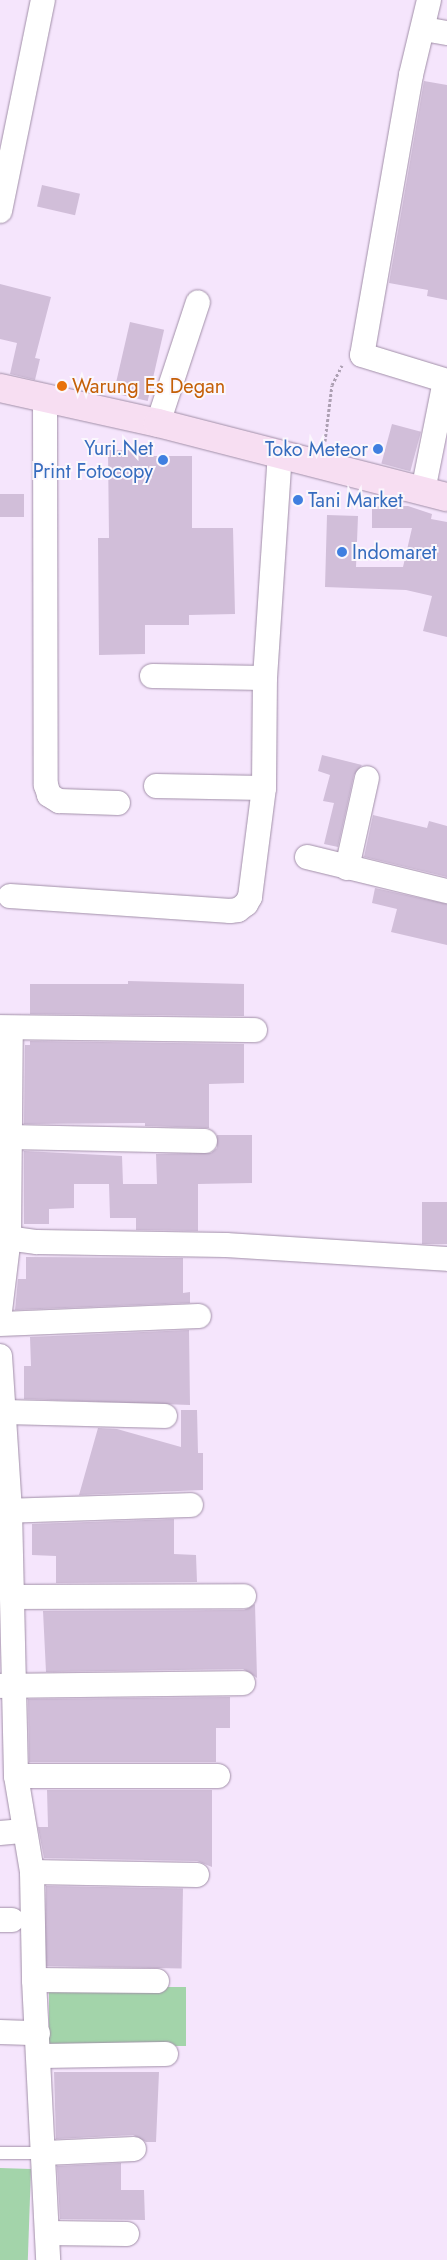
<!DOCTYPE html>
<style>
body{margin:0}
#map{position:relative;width:447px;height:2260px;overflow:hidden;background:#f5e5fc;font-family:Jost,sans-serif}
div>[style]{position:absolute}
.green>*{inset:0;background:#a3d4aa;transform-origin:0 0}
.building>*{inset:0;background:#d1bed9;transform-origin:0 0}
.path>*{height:3px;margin-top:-1.5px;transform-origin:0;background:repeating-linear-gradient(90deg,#ada0b3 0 2.5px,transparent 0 5px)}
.roads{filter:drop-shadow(0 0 1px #a18fa8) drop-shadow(0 0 1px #a18fa8)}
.lane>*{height:12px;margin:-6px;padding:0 6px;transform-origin:6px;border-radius:6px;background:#fff}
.street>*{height:24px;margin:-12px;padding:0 12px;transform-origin:12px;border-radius:12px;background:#fff}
.secondary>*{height:28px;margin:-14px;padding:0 14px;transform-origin:14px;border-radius:14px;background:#f7def2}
.dots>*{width:14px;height:14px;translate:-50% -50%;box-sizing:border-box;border:2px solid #fbf7fd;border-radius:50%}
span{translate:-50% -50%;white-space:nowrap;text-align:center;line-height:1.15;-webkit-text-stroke:4px #fbf7fd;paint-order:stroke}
.food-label{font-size:20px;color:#c56008}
.left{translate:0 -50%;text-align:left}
.shop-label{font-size:20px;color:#366cbe}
.right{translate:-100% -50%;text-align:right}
</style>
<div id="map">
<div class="green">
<i style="left:49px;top:1987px;width:137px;height:59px"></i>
<i style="left:0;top:2168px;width:31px;height:92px;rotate:2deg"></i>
</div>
<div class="building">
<i style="clip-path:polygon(424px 81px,447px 85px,447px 300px,427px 296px,428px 290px,389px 283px)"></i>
<i style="left:42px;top:185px;width:39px;height:22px;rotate:13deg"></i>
<i style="clip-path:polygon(0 284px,51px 297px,35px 358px,40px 359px,35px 380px,10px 374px,17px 343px,0 339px)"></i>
<i style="left:130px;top:322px;width:35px;height:73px;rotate:13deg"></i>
<i style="left:392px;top:424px;width:30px;height:41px;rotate:15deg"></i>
<i style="clip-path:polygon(108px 450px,144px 450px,144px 456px,192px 456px,192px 528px,233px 528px,235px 614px,189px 615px,189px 625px,145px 625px,145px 654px,99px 655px,98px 538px,109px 538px)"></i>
<i style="left:0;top:494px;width:24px;height:23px"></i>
<i style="clip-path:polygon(372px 506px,408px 506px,432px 514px,431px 519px,447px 522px,447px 637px,423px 631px,432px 596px,406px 590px,325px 587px,327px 515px,358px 516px,356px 567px,403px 567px,412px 528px,372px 528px)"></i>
<i style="clip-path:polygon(322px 755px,362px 765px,354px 775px,338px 847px,324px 844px,334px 803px,323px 801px,330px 775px,318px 771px)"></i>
<i style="clip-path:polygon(373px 815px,427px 828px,429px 821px,447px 826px,447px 877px,364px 857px)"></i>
<i style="clip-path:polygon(375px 888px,447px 904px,447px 945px,391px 932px,397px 909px,372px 903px)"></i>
<i style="clip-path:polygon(128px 981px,244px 984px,244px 1016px,30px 1014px,30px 984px,128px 984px)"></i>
<i style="clip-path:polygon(30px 1041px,244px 1044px,244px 1083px,209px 1084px,209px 1128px,145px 1126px,145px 1123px,24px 1124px,25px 1045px,30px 1045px)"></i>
<i style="clip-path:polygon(217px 1135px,252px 1135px,252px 1183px,198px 1184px,198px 1231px,136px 1230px,136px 1218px,110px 1218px,109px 1184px,157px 1184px,156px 1154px,211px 1153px,217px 1148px)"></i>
<i style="clip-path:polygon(24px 1151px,122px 1156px,123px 1184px,74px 1184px,74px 1208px,49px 1209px,49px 1224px,24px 1224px)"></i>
<i style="left:422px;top:1202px;width:25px;height:42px"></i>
<i style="clip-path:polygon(26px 1257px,183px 1258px,183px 1293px,190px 1292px,190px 1303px,15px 1310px,18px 1279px,26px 1279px)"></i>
<i style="clip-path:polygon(189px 1330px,190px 1405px,24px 1399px,24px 1366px,31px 1366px,30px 1337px)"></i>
<i style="clip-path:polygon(181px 1410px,197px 1410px,198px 1453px,203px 1453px,203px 1490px,79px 1495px,98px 1428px,117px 1429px,181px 1447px)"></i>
<i style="clip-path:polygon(174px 1519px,174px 1554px,196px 1555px,197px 1582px,56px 1583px,56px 1556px,32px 1555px,32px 1524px)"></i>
<i style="clip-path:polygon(255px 1604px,257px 1678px,243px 1669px,46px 1672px,43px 1611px,244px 1610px)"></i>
<i style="clip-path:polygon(230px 1697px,230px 1728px,216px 1728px,216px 1762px,29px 1762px,28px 1699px)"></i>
<i style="clip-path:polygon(47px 1790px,212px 1790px,212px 1867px,197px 1861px,44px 1858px,38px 1827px,48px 1827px)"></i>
<i style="left:46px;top:1886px;width:137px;height:80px;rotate:1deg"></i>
<i style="clip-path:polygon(54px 2072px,159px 2072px,156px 2142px,146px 2142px,133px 2135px,56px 2139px)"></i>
<i style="clip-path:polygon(121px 2163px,121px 2190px,144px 2190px,145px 2220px,60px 2219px,57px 2166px)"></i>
</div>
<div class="path">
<i style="left:325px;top:441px;width:56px;rotate:-82.9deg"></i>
<i style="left:332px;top:385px;width:22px;rotate:-63deg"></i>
</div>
<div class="roads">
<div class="lane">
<i style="left:0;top:2153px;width:45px"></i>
</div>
<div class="street">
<i style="left:429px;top:0;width:77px;rotate:103.5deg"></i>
<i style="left:411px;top:75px;width:284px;rotate:99.9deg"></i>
<i style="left:362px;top:355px;width:89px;rotate:17deg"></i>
<i style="left:424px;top:29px;width:23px;rotate:10deg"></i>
<i style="left:0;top:211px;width:215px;rotate:-78.5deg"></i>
<i style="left:45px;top:398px;width:387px;rotate:89.9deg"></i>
<i style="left:46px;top:785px;width:10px;rotate:73deg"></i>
<i style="left:49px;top:795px;width:12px;rotate:31deg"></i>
<i style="left:59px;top:801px;width:59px;rotate:1.9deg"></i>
<i style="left:158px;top:423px;width:127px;rotate:-71.7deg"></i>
<i style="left:423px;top:491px;width:112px;rotate:-78.7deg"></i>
<i style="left:152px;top:676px;width:113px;rotate:1deg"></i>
<i style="left:156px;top:786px;width:108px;rotate:1.1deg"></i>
<i style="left:307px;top:857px;width:144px;rotate:13.7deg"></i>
<i style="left:347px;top:868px;width:92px;rotate:-77.5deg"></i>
<i style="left:10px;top:896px;width:221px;rotate:3.9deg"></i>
<i style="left:230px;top:911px;width:8px;rotate:-7deg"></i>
<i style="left:238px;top:910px;width:10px;rotate:-37deg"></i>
<i style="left:246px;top:904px;width:8px;rotate:-60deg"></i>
<i style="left:250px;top:897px;width:110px;rotate:-82.7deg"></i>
<i style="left:264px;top:788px;width:110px;rotate:-89.5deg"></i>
<i style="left:265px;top:678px;width:225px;rotate:-86.2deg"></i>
<i style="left:0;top:1027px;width:255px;rotate:0.7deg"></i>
<i style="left:9px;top:1137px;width:196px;rotate:1.2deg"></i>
<i style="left:0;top:1237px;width:37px;rotate:8deg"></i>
<i style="left:37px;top:1242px;width:189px;rotate:0.9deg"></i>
<i style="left:226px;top:1245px;width:221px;rotate:3.6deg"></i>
<i style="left:0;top:1311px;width:75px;rotate:-83.1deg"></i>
<i style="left:9px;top:1237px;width:209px;rotate:-89.5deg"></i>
<i style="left:0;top:1324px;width:199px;rotate:-2.3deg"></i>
<i style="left:0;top:1356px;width:155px;rotate:86.3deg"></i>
<i style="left:10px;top:1511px;width:265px;rotate:88.7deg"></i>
<i style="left:16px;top:1776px;width:97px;rotate:80.5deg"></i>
<i style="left:32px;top:1872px;width:108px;rotate:88.9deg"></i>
<i style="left:34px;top:1980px;width:280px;rotate:87.1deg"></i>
<i style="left:0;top:1412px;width:165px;rotate:1.4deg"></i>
<i style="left:0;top:1511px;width:191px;rotate:-1.8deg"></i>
<i style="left:13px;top:1597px;width:231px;rotate:-0.2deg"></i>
<i style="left:0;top:1686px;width:243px;rotate:-0.7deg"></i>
<i style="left:16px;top:1776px;width:202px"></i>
<i style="left:0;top:1833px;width:24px;rotate:-5deg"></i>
<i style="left:32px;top:1872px;width:165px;rotate:1deg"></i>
<i style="left:0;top:1920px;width:12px"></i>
<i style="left:34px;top:1980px;width:123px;rotate:0.5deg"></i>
<i style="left:0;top:2032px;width:38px;rotate:2deg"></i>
<i style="left:40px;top:2056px;width:126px;rotate:-0.9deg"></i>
<i style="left:45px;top:2153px;width:89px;rotate:-2.6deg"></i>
<i style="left:47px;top:2233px;width:80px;rotate:0.7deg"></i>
</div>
<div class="secondary">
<i style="left:0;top:388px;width:162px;rotate:12.5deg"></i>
<i style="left:158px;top:423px;width:298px;rotate:14.4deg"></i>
</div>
</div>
<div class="dots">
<i style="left:62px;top:386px;background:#e8710a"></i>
<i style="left:378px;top:449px;background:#3f7fe0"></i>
<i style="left:163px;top:460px;background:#3f7fe0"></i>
<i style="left:298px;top:500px;background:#3f7fe0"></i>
<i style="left:342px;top:552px;background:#3f7fe0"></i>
</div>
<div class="food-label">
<span class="left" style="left:72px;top:386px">Warung Es Degan</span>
</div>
<div class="shop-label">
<span class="right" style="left:153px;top:460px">Yuri.Net<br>Print Fotocopy</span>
<span class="right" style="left:368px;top:449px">Toko Meteor</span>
<span class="left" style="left:308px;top:500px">Tani Market</span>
<span class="left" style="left:352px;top:552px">Indomaret</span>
</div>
</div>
